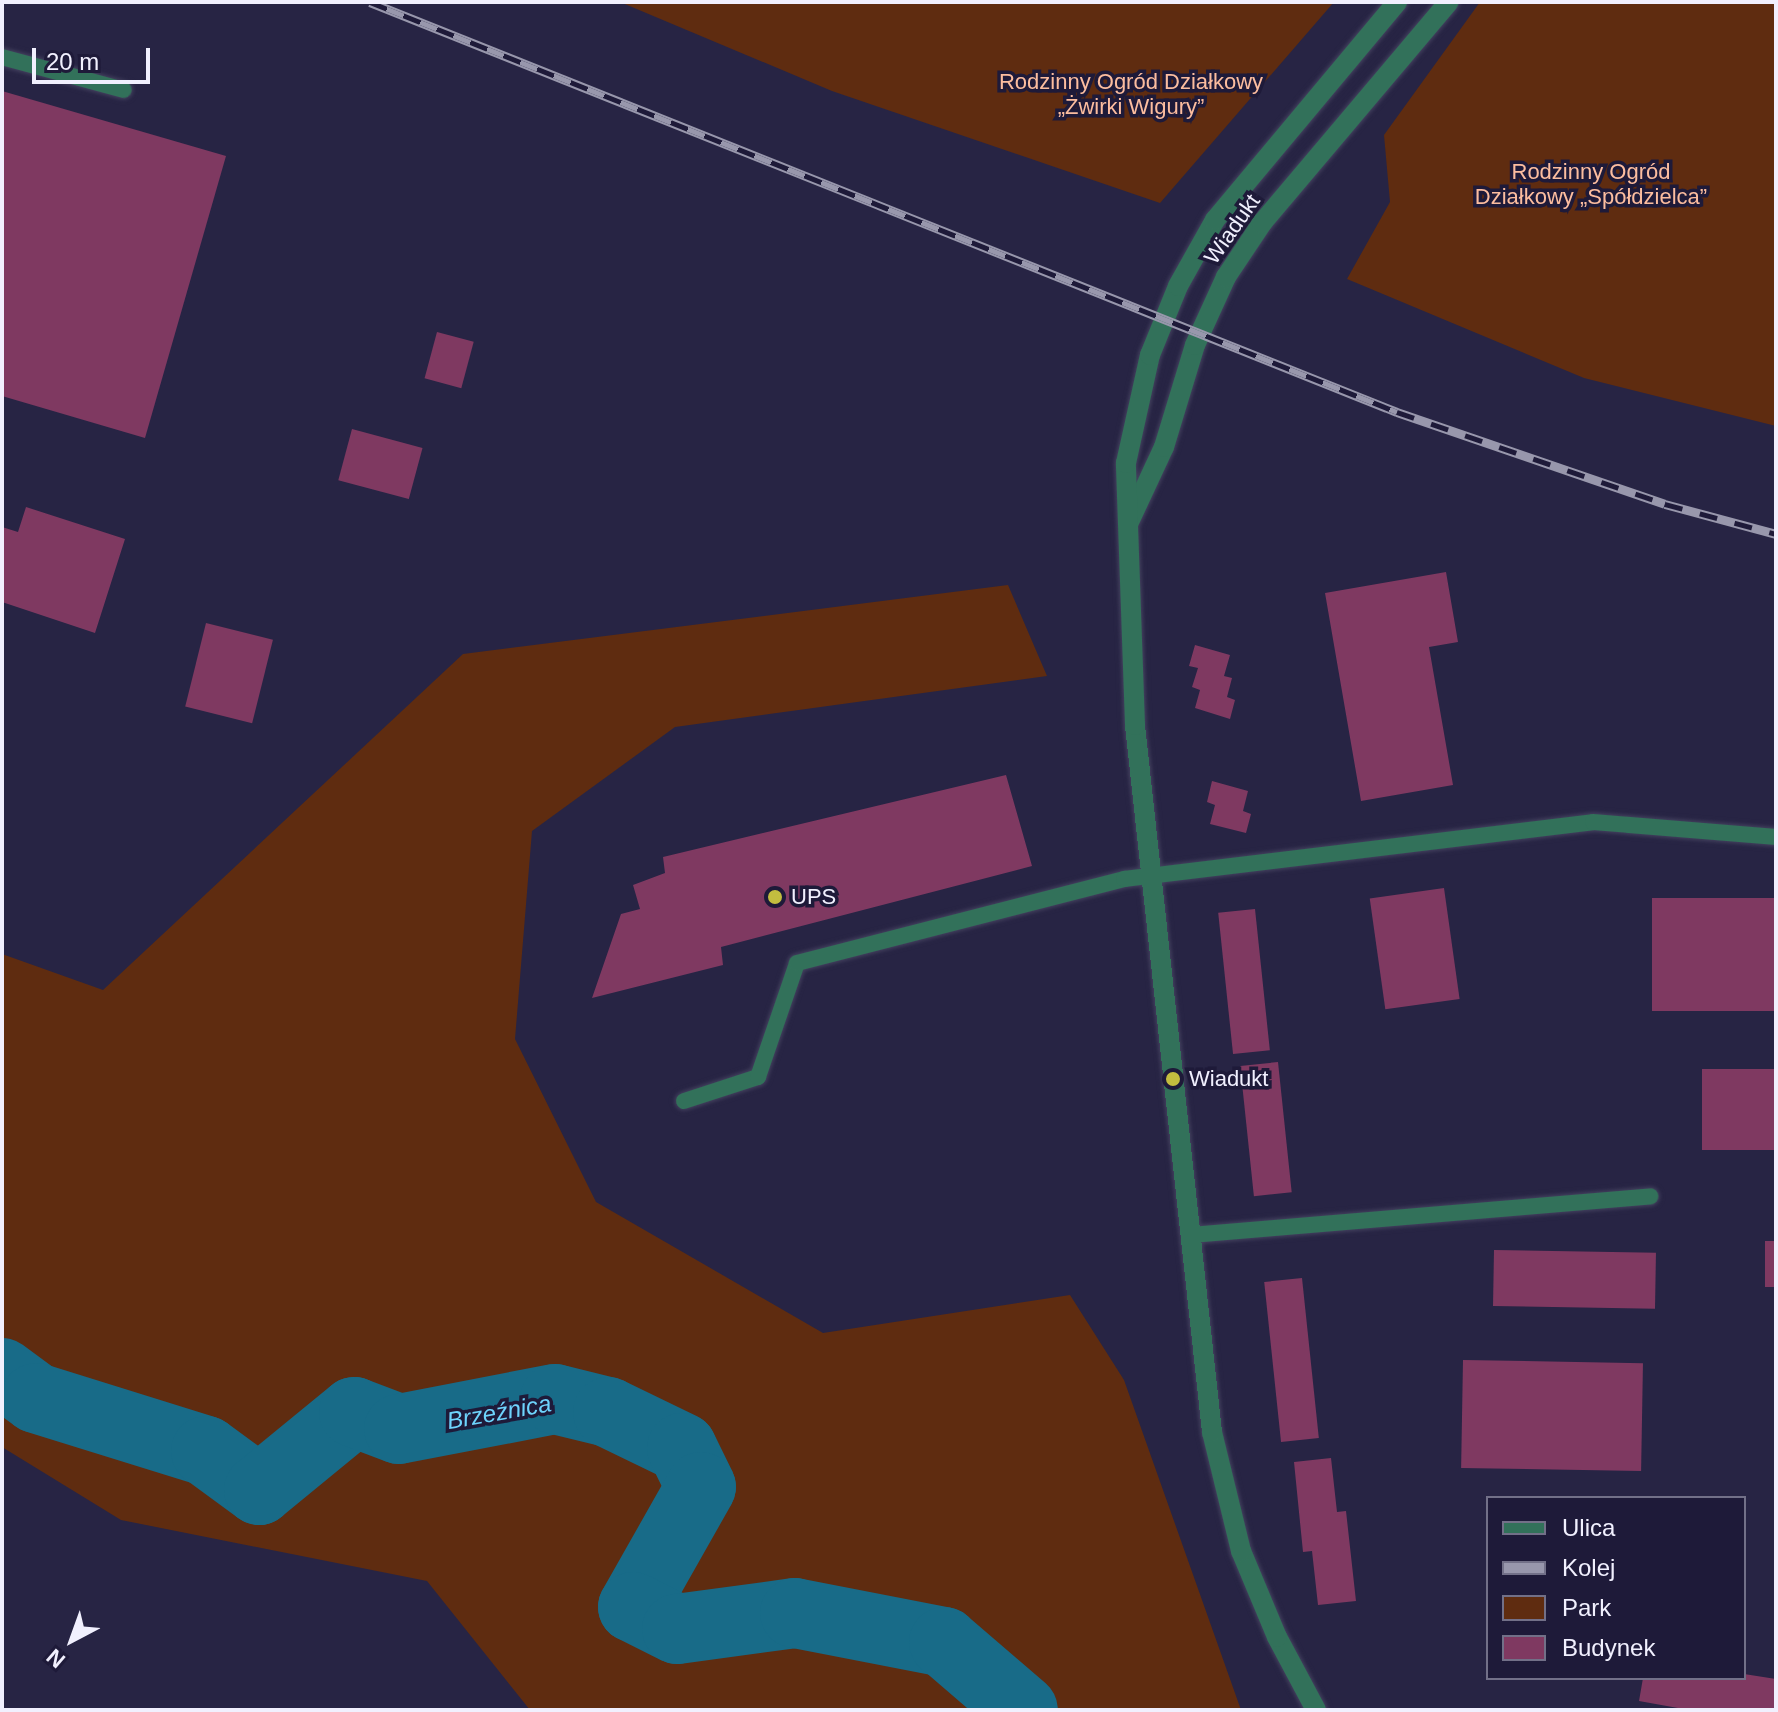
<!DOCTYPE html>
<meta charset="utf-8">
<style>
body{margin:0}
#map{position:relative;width:1778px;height:1712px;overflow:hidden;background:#272444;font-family:Arial,sans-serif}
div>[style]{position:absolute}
.green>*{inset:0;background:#5f2c10}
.river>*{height:70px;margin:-35px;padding:0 35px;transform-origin:35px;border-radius:35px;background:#186b88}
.building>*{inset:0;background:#7f3961;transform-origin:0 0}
.roads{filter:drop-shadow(0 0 2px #43415e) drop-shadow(0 0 2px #43415e)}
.lane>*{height:16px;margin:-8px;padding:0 8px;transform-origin:8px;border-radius:8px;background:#32715a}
.street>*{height:20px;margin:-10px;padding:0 10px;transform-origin:10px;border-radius:10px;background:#32715a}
.rail>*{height:9px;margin-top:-4.5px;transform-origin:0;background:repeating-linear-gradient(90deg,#1e1a39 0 18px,#9897ac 0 36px);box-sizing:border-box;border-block:2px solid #9897ac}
.dots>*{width:22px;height:22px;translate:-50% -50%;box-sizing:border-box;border:4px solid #1e1a39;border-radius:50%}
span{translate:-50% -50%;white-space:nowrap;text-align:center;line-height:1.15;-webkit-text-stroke:7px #1e1a39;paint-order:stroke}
.park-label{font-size:22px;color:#fcbd9f}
.street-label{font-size:22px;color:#f1f0fe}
.poi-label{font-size:22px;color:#f1f0fe}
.left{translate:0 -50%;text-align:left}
.water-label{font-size:24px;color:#6ed4fd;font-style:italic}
.frame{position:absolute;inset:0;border:4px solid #f1f0fe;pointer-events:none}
.legend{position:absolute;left:1486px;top:1496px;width:260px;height:184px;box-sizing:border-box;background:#1e1a39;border:2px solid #727088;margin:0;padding:10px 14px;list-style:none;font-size:24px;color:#f1f0fe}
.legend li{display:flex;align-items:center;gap:16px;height:40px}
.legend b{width:40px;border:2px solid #727088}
.north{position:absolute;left:32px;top:1600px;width:80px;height:80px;-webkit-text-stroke:6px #1e1a39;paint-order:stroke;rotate:221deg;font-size:22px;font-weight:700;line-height:32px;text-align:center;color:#f1f0fe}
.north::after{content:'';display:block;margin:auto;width:28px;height:36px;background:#f1f0fe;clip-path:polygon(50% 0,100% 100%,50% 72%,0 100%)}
.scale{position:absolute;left:32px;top:48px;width:118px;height:36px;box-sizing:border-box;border:4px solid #f1f0fe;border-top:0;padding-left:10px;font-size:24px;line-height:28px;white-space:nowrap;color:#f1f0fe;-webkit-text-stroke:6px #1e1a39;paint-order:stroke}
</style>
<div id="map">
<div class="green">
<i style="clip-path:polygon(620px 2px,1334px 2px,1160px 203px,832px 91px)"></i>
<i style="clip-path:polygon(1480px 2px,1776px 2px,1776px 426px,1584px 378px,1347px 279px,1390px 202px,1384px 135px)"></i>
<i style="clip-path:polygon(1008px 585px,1047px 676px,675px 727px,532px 831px,515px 1039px,596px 1202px,823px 1333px,1070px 1295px,1124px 1380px,1241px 1710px,530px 1710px,427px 1581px,121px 1520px,2px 1447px,2px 954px,103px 990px,463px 654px)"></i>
</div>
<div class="river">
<i style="left:2px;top:1373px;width:42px;rotate:36.3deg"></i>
<i style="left:36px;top:1398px;width:178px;rotate:17.3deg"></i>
<i style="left:206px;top:1451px;width:66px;rotate:36.3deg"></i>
<i style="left:259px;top:1490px;width:123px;rotate:-39.4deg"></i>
<i style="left:354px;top:1412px;width:48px;rotate:20.7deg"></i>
<i style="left:399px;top:1429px;width:159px;rotate:-10.9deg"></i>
<i style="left:555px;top:1399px;width:55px;rotate:13.8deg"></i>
<i style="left:608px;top:1412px;width:82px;rotate:25.9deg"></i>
<i style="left:682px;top:1448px;width:43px;rotate:64deg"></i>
<i style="left:701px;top:1487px;width:138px;rotate:119.5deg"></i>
<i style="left:633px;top:1607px;width:49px;rotate:26.6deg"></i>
<i style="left:677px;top:1629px;width:119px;rotate:-7.7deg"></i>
<i style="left:795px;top:1613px;width:152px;rotate:11deg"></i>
<i style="left:944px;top:1642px;width:104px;rotate:40.7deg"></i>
</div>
<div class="building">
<i style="clip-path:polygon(2px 91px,226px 156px,145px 438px,2px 396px)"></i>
<i style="left:437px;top:332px;width:38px;height:48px;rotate:15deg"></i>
<i style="left:352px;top:429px;width:73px;height:53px;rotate:15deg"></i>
<i style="clip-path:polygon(26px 507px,125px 539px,95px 633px,2px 602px,2px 527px,18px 532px)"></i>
<i style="clip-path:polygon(1446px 572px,1458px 642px,1429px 647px,1453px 785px,1361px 801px,1325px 593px)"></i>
<i style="left:206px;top:623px;width:69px;height:86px;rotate:14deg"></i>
<i style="clip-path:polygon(1195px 645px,1230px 655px,1224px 676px,1232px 678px,1227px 697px,1235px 700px,1230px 719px,1195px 708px,1200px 690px,1192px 687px,1198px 668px,1189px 666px)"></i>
<i style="clip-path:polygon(1006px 775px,1032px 866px,721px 947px,723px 965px,592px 998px,621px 914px,640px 909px,633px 885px,665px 873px,663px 857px)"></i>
<i style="clip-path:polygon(1212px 781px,1248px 791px,1243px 811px,1251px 814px,1246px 833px,1210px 824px,1215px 805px,1207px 802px)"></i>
<i style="left:1444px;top:888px;width:112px;height:75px;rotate:82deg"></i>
<i style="left:1776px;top:898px;width:113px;height:124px;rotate:90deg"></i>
<i style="left:1255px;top:909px;width:142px;height:37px;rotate:84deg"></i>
<i style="left:1278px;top:1062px;width:131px;height:38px;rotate:84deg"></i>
<i style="left:1776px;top:1069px;width:81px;height:74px;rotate:90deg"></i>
<i style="left:1776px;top:1241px;width:46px;height:11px;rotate:90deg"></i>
<i style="left:1494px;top:1250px;width:162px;height:56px;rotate:1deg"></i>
<i style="left:1302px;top:1278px;width:161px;height:38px;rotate:84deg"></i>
<i style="left:1463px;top:1360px;width:180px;height:108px;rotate:1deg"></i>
<i style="clip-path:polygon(1331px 1458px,1337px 1512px,1346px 1511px,1356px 1601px,1318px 1605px,1312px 1551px,1303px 1552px,1294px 1462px)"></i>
<i style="clip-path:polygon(1744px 1674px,1776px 1679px,1776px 1710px,1689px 1710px,1639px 1701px,1643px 1678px,1744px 1678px)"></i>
</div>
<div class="roads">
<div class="lane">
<i style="left:2px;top:57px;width:126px;rotate:15.1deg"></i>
<i style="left:684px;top:1101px;width:78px;rotate:-18deg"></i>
<i style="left:758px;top:1077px;width:120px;rotate:-71.1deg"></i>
<i style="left:797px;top:963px;width:338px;rotate:-14.4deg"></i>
<i style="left:1124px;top:879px;width:472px;rotate:-6.9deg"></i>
<i style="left:1593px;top:822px;width:184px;rotate:4.7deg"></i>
<i style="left:1190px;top:1235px;width:462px;rotate:-4.8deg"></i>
</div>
<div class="street">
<i style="left:1129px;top:522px;width:83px;rotate:-65deg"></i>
<i style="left:1164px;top:447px;width:107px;rotate:-73.1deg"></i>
<i style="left:1195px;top:345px;width:75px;rotate:-65.5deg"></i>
<i style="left:1226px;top:277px;width:65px;rotate:-56.3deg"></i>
<i style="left:1262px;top:223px;width:289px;rotate:-49.8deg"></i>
<i style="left:1316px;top:1710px;width:83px;rotate:-118.1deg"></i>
<i style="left:1277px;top:1637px;width:93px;rotate:-112.7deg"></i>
<i style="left:1241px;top:1551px;width:122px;rotate:-103.7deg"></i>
<i style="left:1212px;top:1432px;width:711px;rotate:-96.22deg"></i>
<i style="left:1135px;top:725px;width:262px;rotate:-92deg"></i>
<i style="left:1126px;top:463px;width:111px;rotate:-77.5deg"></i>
<i style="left:1150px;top:355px;width:74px;rotate:-67.9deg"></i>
<i style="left:1178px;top:286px;width:76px;rotate:-60.7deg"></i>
<i style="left:1215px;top:220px;width:284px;rotate:-50.1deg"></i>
</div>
</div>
<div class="rail">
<i style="left:370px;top:2px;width:1106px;rotate:21.76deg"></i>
<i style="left:1397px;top:412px;width:283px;rotate:18.9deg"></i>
<i style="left:1665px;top:504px;width:115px;rotate:15.1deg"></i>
</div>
<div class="dots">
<i style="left:775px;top:897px;background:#c3bd3f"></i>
<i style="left:1173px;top:1079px;background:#c3bd3f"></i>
</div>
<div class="park-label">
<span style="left:1131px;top:94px">Rodzinny Ogród Działkowy<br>„Żwirki Wigury”</span>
<span style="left:1591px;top:184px">Rodzinny Ogród<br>Działkowy „Spółdzielca”</span>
</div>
<div class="street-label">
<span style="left:1232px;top:229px;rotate:-55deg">Wiadukt</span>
</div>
<div class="poi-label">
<span class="left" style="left:791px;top:897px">UPS</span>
<span class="left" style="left:1189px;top:1079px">Wiadukt</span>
</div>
<div class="water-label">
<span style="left:499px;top:1412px;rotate:-10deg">Brzeźnica</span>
</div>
<div class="frame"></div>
<ul class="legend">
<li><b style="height:10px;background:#32715a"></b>Ulica</li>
<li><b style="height:10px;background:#9897ac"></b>Kolej</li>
<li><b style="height:22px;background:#5f2c10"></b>Park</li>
<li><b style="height:22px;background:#7f3961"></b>Budynek</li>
</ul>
<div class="north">N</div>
<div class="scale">20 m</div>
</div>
